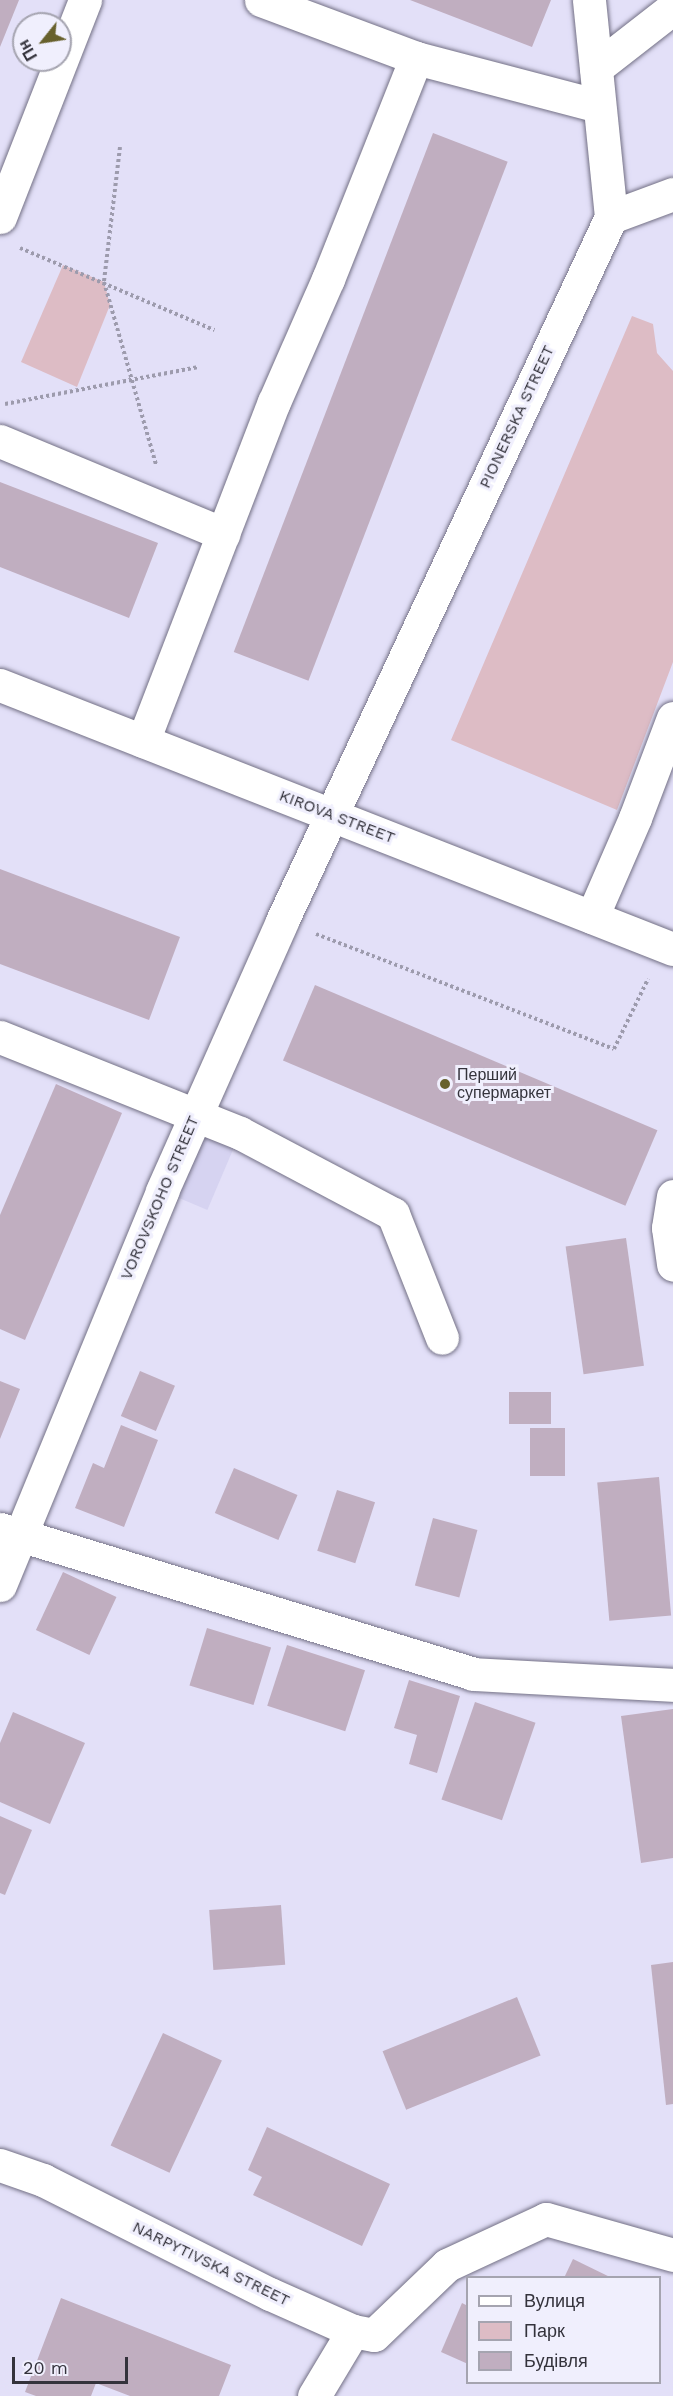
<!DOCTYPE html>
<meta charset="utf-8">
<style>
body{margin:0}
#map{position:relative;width:673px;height:2396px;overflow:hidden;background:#e3e0f8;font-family:"Work Sans",sans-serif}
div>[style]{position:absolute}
.built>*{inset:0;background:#d6d3f1;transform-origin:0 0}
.green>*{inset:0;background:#ddbcc5}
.building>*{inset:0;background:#c0aec0;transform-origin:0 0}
.path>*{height:4px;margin-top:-2px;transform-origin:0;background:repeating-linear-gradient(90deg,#9d9bad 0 3px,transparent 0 6px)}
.roads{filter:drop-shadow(0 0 2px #737085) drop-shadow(0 0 2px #737085)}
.minor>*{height:33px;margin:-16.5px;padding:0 16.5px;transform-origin:16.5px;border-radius:16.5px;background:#fff}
.dots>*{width:16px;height:16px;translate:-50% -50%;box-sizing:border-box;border:3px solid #f0effd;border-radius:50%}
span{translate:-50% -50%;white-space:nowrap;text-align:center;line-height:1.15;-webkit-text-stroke:6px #f0effd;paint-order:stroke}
.street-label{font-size:16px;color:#34333c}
.poi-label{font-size:16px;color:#34333c}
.left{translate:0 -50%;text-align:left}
.legend{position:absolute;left:466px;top:2276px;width:195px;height:108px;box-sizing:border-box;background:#f0effd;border:2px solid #a5a4b0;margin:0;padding:8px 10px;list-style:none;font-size:18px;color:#34333c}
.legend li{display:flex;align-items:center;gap:12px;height:30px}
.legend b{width:30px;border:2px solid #a5a4b0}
.north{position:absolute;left:12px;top:12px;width:60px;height:60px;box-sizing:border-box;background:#f0effd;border:2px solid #a5a4b0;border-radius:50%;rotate:240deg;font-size:16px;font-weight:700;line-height:24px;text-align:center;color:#34333c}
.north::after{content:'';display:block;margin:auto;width:21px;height:27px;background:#68612d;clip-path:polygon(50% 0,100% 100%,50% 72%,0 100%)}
.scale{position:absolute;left:12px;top:2357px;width:116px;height:27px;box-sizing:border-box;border:3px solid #34333c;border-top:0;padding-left:8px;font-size:18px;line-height:21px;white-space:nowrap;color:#34333c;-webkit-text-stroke:4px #f0effd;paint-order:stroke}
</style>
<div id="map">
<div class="built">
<i style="left:196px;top:1114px;width:48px;height:84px;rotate:23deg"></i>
</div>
<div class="green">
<i style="clip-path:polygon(63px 265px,104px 282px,110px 305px,77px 387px,21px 362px)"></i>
<i style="clip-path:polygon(632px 316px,653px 324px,657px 353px,673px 371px,673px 662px,617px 810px,451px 740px)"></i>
</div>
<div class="building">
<i style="clip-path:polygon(0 0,19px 0,0 47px)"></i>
<i style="clip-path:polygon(410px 0,551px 0,532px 47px)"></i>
<i style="left:433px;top:133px;width:80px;height:556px;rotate:21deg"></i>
<i style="clip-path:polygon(0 482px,158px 543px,129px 618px,0 567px)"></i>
<i style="clip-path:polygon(0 869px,180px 937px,149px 1020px,0 964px)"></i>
<i style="left:315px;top:985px;width:372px;height:82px;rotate:23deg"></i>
<i style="clip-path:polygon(56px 1084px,122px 1113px,25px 1340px,0 1329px,0 1215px)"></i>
<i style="left:626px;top:1238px;width:129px;height:61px;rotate:82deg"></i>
<i style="left:140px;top:1371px;width:38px;height:49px;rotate:23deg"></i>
<i style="clip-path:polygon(0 1381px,20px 1389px,0 1439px)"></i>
<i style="left:509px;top:1392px;width:42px;height:32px"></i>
<i style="clip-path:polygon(121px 1425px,158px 1440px,124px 1527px,75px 1508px,93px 1463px,104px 1468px)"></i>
<i style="left:530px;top:1428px;width:35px;height:48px"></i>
<i style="left:234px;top:1468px;width:69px;height:49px;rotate:23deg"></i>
<i style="left:659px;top:1477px;width:139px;height:62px;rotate:85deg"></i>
<i style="left:337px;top:1490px;width:40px;height:64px;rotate:18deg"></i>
<i style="left:433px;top:1518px;width:46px;height:70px;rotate:15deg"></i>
<i style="left:63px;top:1572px;width:59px;height:64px;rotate:25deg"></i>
<i style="left:207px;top:1628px;width:67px;height:60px;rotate:17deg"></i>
<i style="left:287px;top:1645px;width:82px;height:64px;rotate:18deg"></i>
<i style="clip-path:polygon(409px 1680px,460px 1696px,437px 1773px,409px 1764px,417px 1735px,394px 1728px)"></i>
<i style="left:475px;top:1702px;width:64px;height:103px;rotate:19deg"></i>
<i style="clip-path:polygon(673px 1709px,673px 1858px,641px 1863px,621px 1716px)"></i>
<i style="clip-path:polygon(13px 1712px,85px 1743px,50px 1824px,0 1802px,0 1743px)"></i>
<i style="clip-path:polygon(0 1816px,32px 1830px,5px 1895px,0 1893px)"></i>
<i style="left:281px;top:1905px;width:60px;height:72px;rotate:86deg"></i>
<i style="clip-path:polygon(673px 1962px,673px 2104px,666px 2105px,651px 1965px)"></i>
<i style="left:517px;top:1997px;width:63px;height:145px;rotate:68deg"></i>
<i style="left:163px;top:2033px;width:65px;height:124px;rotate:25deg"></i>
<i style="clip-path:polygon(267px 2127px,390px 2184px,362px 2246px,253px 2195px,262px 2177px,248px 2170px)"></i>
<i style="clip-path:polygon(573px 2259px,612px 2278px,564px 2278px)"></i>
<i style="clip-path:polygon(61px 2298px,231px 2365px,219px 2396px,130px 2396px,96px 2383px,91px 2396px,36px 2396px,25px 2392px)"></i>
<i style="clip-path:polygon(462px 2303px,468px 2306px,468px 2364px,441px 2352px)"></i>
</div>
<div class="path">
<i style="left:120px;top:147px;width:136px;rotate:96.8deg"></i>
<i style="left:104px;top:282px;width:190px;rotate:74.1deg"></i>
<i style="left:20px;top:248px;width:211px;rotate:22.9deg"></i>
<i style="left:5px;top:404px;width:197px;rotate:-10.8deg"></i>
<i style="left:316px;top:934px;width:319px;rotate:21.1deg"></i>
<i style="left:614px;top:1049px;width:78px;rotate:-64.1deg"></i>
</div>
<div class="roads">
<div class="minor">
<i style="left:261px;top:0;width:165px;rotate:20.5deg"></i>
<i style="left:416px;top:58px;width:189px;rotate:14.7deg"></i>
<i style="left:596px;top:68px;width:98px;rotate:-37.9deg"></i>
<i style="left:0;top:217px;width:233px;rotate:-68.6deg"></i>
<i style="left:611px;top:217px;width:66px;rotate:-20.4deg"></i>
<i style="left:0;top:441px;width:242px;rotate:22.6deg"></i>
<i style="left:0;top:685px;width:723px;rotate:21.42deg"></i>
<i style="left:143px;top:741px;width:363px;rotate:-68.9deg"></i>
<i style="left:274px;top:402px;width:134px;rotate:-66.3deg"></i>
<i style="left:328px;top:279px;width:238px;rotate:-68.3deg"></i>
<i style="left:592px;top:917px;width:108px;rotate:-66.5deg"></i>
<i style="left:635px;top:818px;width:107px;rotate:-69.2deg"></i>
<i style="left:0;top:1037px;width:258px;rotate:21.8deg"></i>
<i style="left:240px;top:1133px;width:173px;rotate:27.9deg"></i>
<i style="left:393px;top:1214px;width:133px;rotate:68.4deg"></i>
<i style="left:673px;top:1196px;width:32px;rotate:99deg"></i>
<i style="left:668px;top:1228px;width:37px;rotate:82deg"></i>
<i style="left:0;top:1529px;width:495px;rotate:17deg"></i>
<i style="left:473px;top:1674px;width:200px;rotate:3.1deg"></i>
<i style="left:0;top:1585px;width:426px;rotate:-67.6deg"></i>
<i style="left:162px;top:1191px;width:295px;rotate:-66deg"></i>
<i style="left:282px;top:921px;width:777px;rotate:-64.95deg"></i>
<i style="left:611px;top:217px;width:218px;rotate:-95.8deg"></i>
<i style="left:0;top:2165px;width:46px;rotate:19.2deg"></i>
<i style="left:43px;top:2180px;width:254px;rotate:26.7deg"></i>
<i style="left:270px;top:2294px;width:91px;rotate:24deg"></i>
<i style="left:353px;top:2331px;width:21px;rotate:11deg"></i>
<i style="left:374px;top:2335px;width:101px;rotate:-43.8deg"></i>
<i style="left:447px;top:2265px;width:109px;rotate:-24.9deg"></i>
<i style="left:546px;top:2219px;width:132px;rotate:15.8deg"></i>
<i style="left:314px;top:2396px;width:76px;rotate:-59deg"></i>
</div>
</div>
<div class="dots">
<i style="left:445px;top:1084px;background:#68612d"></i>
</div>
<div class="street-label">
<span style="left:517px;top:417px;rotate:-65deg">PIONERSKA STREET</span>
<span style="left:337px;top:817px;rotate:21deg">KIROVA STREET</span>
<span style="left:160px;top:1198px;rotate:-67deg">VOROVSKOHO STREET</span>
<span style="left:211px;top:2264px;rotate:26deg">NARPYTIVSKA STREET</span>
</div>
<div class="poi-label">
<span class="left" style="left:457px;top:1084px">Перший<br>супермаркет</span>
</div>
<ul class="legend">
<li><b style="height:8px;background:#fff"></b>Вулиця</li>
<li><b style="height:16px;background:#ddbcc5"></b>Парк</li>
<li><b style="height:16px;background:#c0aec0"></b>Будівля</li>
</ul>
<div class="north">Пн</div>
<div class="scale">20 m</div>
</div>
